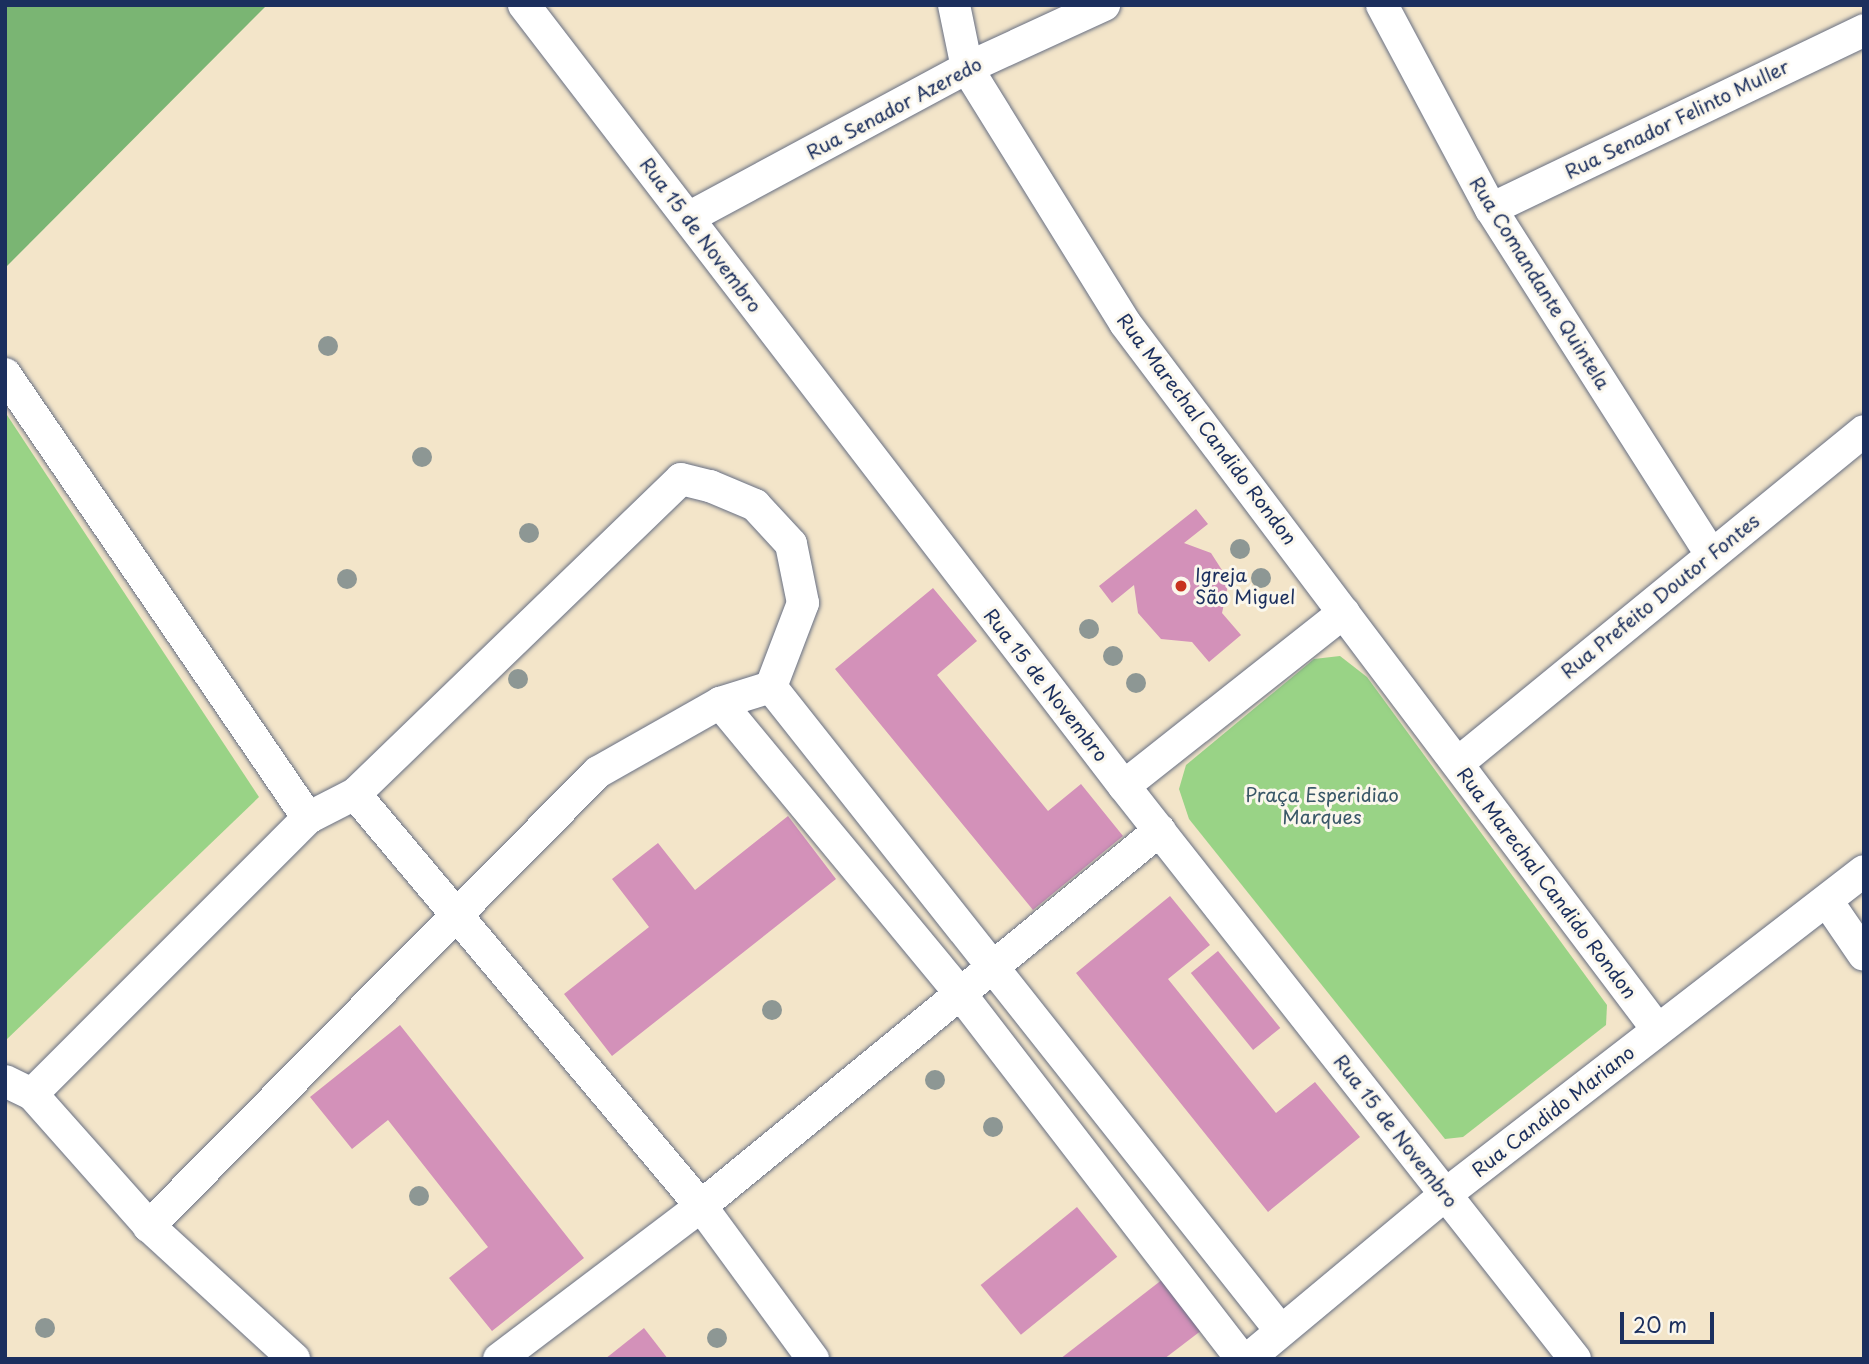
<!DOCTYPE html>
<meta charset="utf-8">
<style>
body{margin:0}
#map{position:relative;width:1869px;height:1364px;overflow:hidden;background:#f3e5c9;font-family:"Playpen Sans",sans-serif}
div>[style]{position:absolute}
.green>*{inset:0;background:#99d386}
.forest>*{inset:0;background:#7ab573}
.building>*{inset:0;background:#d391b9;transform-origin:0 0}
.roads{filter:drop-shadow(0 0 2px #676f83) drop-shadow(0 0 2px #676f83)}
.minor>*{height:32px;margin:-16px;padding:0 16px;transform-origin:16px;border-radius:16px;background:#fff}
.trees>*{width:20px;height:20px;margin:-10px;border-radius:50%;background:#8d9794}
.dots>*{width:19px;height:19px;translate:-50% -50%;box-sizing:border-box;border:4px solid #fbf7ec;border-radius:50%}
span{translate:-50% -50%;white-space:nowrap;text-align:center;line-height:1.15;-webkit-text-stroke:6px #fbf7ec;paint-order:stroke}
.street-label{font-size:19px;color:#1b2f5e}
.poi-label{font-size:19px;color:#1b2f5e}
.left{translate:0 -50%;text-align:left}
.park-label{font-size:19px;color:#3a5868}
.frame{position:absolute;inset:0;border:7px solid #1b2f5e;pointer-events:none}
.scale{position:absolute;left:1620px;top:1312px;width:94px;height:32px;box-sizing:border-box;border:4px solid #1b2f5e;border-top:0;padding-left:9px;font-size:21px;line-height:24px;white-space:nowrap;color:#1b2f5e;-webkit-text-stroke:5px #fbf7ec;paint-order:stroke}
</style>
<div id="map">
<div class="green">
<i style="clip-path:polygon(5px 412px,259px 797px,5px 1041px)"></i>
<i style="clip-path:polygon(1340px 656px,1367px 677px,1607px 1005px,1606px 1025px,1463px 1137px,1445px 1139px,1189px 819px,1179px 789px,1186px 765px,1314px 659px)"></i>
</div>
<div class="forest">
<i style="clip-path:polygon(5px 5px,267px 5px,5px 268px)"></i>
</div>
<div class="building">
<i style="clip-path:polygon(1196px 509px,1208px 524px,1184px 543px,1211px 553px,1229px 581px,1222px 613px,1241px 635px,1209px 662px,1192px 642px,1161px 639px,1138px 613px,1134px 585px,1112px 603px,1099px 586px)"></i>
<i style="clip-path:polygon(933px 588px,977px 641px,937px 675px,1048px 811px,1081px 784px,1123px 836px,1033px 910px,835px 669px)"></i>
<i style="clip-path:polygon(788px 816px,836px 879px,612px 1056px,564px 994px,649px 927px,612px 879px,658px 843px,695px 890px)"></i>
<i style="clip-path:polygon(1170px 896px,1210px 945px,1168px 979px,1276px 1113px,1315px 1082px,1360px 1137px,1268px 1212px,1076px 973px)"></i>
<i style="left:1218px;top:951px;width:99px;height:35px;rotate:51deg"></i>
<i style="clip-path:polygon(400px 1025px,584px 1258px,492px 1331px,449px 1278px,488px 1247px,388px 1120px,352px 1149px,310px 1097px)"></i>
<i style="left:1077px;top:1207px;width:64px;height:124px;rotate:51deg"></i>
<i style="clip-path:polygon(1163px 1279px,1202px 1330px,1164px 1359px,1060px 1359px)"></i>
<i style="clip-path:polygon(644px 1328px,668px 1359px,605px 1359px)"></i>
</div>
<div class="roads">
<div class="minor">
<i style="left:524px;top:5px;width:985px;rotate:52.47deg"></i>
<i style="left:1124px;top:786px;width:729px;rotate:51.79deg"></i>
<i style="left:954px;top:5px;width:64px;rotate:78.3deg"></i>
<i style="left:967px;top:68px;width:300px;rotate:58.2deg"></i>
<i style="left:1125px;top:323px;width:884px;rotate:53deg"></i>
<i style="left:1382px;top:5px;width:231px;rotate:61.9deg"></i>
<i style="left:1491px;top:209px;width:409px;rotate:57.5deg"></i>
<i style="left:1491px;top:209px;width:414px;rotate:-25.6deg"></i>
<i style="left:688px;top:218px;width:317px;rotate:-28.3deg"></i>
<i style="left:967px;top:68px;width:151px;rotate:-24.7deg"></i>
<i style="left:5px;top:374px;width:538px;rotate:55.69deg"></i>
<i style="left:771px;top:687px;width:820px;rotate:51.63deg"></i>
<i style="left:720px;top:703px;width:375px;rotate:50.4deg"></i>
<i style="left:959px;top:992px;width:463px;rotate:52.4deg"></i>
<i style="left:1458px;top:763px;width:524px;rotate:-39.27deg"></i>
<i style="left:1124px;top:786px;width:280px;rotate:-38.3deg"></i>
<i style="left:355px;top:794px;width:538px;rotate:49.98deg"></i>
<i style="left:701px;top:1206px;width:190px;rotate:53.8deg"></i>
<i style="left:1827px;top:901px;width:65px;rotate:55.6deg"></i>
<i style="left:5px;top:1081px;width:30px;rotate:26deg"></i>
<i style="left:32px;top:1094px;width:176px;rotate:48.4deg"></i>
<i style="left:149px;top:1226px;width:197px;rotate:42.5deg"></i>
<i style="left:32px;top:1094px;width:390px;rotate:-45deg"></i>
<i style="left:308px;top:818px;width:53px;rotate:-27.1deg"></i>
<i style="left:355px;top:794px;width:453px;rotate:-44deg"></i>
<i style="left:681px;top:479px;width:30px;rotate:14deg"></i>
<i style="left:710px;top:486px;width:49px;rotate:22.9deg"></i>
<i style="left:755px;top:505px;width:53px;rotate:47.3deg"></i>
<i style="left:791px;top:544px;width:60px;rotate:78.5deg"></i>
<i style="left:803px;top:603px;width:90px;rotate:110.9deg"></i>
<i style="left:771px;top:687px;width:53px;rotate:162.6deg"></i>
<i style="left:720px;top:703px;width:140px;rotate:150.5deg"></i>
<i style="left:598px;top:772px;width:639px;rotate:134.68deg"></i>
<i style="left:499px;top:1359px;width:253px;rotate:-37.1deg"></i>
<i style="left:701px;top:1206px;width:593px;rotate:-39.32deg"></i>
<i style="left:1248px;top:1359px;width:258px;rotate:-39.8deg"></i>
<i style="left:1446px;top:1194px;width:528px;rotate:-37.69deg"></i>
</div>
</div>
<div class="trees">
<i style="left:328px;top:346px"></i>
<i style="left:422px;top:457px"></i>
<i style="left:529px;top:533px"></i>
<i style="left:1240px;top:549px"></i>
<i style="left:1261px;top:578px"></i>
<i style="left:347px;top:579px"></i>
<i style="left:1089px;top:629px"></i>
<i style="left:1113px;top:656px"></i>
<i style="left:518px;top:679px"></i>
<i style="left:1136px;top:683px"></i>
<i style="left:772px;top:1010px"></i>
<i style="left:935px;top:1080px"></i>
<i style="left:993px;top:1127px"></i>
<i style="left:419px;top:1196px"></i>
<i style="left:45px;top:1328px"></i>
<i style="left:717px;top:1338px"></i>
</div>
<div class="dots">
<i style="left:1181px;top:586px;background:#c8321e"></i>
</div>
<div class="street-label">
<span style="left:894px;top:108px;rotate:-28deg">Rua Senador Azeredo</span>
<span style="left:1677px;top:119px;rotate:-26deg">Rua Senador Felinto Muller</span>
<span style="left:701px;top:235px;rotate:53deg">Rua 15 de Novembro</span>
<span style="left:1540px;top:283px;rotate:58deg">Rua Comandante Quintela</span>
<span style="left:1207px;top:429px;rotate:53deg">Rua Marechal Candido Rondon</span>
<span style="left:1660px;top:596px;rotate:-39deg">Rua Prefeito Doutor Fontes</span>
<span style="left:1046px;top:685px;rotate:52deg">Rua 15 de Novembro</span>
<span style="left:1547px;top:883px;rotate:53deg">Rua Marechal Candido Rondon</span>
<span style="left:1553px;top:1111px;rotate:-38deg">Rua Candido Mariano</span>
<span style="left:1396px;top:1131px;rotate:52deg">Rua 15 de Novembro</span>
</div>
<div class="poi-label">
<span class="left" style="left:1195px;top:586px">Igreja<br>São Miguel</span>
</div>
<div class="park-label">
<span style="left:1322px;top:806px">Praça Esperidiao<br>Marques</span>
</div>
<div class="frame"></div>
<div class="scale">20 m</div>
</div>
